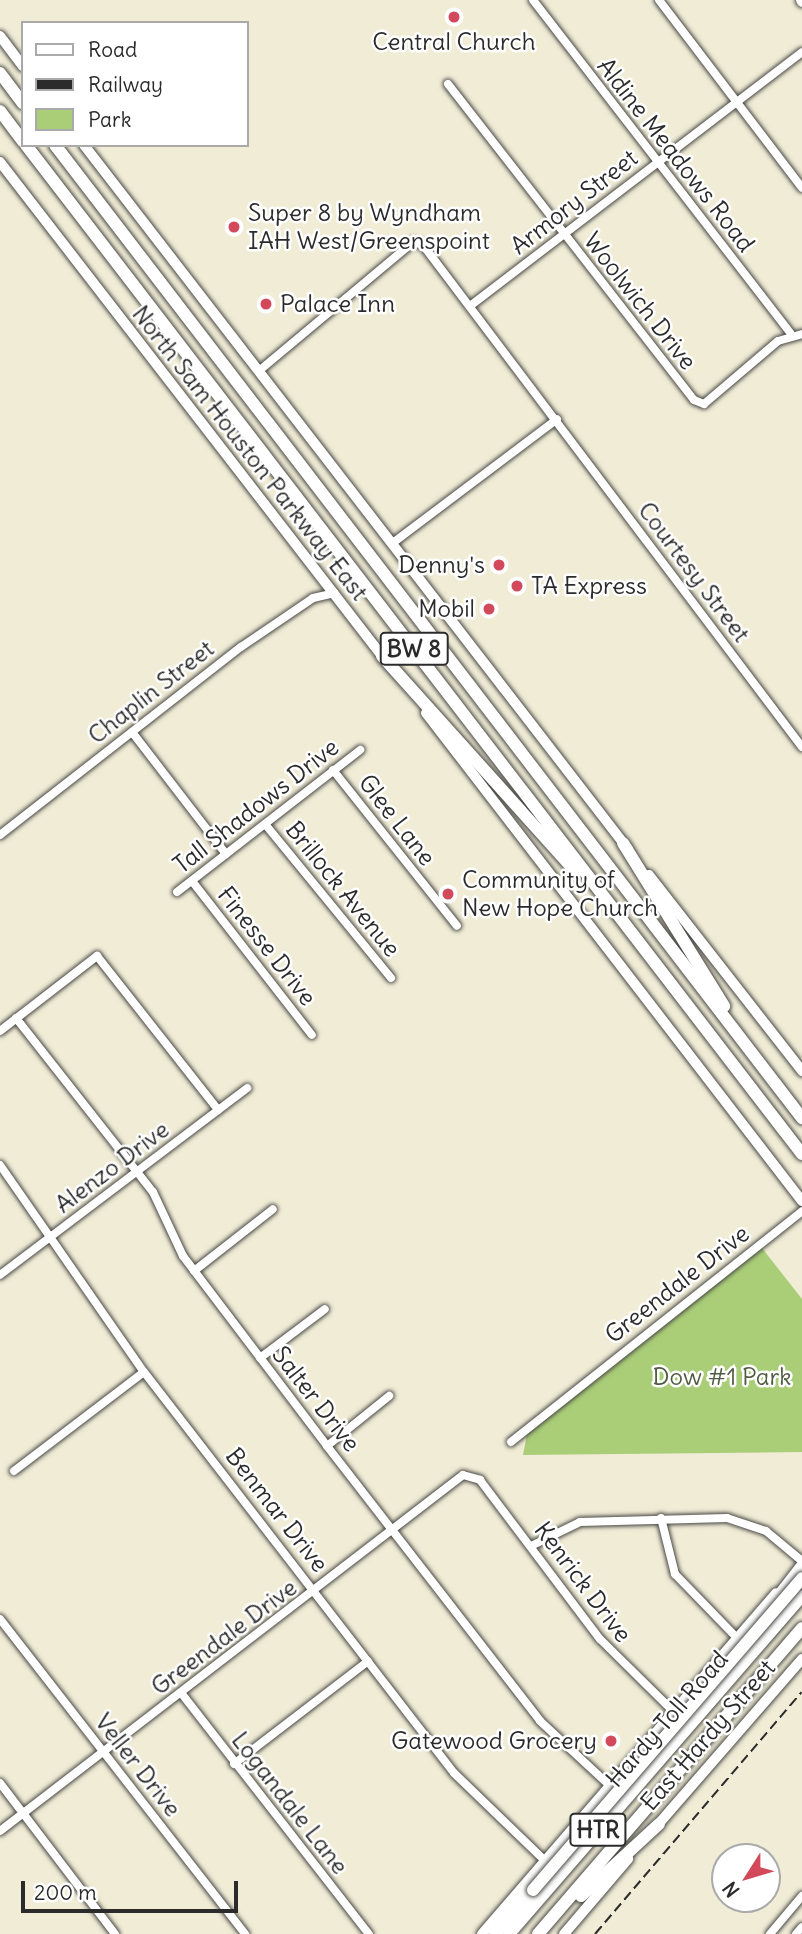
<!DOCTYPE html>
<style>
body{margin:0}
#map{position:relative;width:802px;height:1934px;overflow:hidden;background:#f0ecd6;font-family:Delius,sans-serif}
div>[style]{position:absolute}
.green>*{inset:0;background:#aace78}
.roads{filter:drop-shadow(0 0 2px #494845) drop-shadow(0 0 2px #494845)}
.minor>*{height:8px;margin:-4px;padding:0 4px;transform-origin:4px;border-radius:4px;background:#fff}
.major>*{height:10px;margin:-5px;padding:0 5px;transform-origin:5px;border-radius:5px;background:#fff}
.highway>*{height:12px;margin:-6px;padding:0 6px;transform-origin:6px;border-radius:6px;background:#fff}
.rail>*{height:2px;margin-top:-1px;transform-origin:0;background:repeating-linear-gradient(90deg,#2b2b2b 0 10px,transparent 0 15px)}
.bridges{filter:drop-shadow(0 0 2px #494845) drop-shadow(0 0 2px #494845)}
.highway-bridge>*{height:12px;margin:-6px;padding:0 6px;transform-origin:6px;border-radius:6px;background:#fff}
.dots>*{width:19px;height:19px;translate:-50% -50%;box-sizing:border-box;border:4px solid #fff;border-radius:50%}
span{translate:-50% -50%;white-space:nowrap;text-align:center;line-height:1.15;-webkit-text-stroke:5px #fff;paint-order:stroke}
.shield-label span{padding:2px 5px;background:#fff;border:2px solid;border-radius:5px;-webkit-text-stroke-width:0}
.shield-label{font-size:23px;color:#2b2b2b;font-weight:700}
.poi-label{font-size:24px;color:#2b2b2b}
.left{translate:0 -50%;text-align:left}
.right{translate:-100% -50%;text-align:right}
.street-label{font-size:24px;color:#2b2b2b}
.park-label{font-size:24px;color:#515c42}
.legend{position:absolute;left:21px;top:21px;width:228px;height:126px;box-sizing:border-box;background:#fff;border:2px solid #aaa;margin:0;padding:9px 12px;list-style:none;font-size:21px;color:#2b2b2b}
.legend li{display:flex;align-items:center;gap:14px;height:35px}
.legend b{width:35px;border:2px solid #aaa}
.north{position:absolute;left:711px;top:1843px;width:70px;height:70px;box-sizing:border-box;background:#fff;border:2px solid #aaa;border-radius:50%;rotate:233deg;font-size:19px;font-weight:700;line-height:28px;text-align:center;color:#2b2b2b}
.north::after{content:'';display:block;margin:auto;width:24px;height:32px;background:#d1495b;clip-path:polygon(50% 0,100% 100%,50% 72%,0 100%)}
.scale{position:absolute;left:21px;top:1881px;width:217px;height:32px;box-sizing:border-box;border:4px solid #2b2b2b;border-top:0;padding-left:9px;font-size:21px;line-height:24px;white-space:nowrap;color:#2b2b2b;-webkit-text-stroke:5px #fff;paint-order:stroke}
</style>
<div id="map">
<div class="green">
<i style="clip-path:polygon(762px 1248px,802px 1299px,802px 1452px,523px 1455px,528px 1429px)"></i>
</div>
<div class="roads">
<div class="minor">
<i style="left:533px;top:0;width:421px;rotate:52.3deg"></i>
<i style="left:659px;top:0;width:236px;rotate:52.7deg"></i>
<i style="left:448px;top:84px;width:400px;rotate:52.1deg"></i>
<i style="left:694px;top:400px;width:11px;rotate:22deg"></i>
<i style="left:704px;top:404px;width:97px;rotate:-40.4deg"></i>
<i style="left:778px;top:341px;width:25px;rotate:-16deg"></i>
<i style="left:470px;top:306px;width:418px;rotate:-37.4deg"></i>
<i style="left:260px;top:370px;width:199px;rotate:-39.9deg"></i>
<i style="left:413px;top:242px;width:10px;rotate:17deg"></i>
<i style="left:423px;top:245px;width:629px;rotate:52.95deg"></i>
<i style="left:394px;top:542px;width:204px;rotate:-37deg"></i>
<i style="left:132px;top:732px;width:154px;rotate:52.4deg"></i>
<i style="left:333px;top:770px;width:199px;rotate:51.5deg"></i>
<i style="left:265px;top:824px;width:199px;rotate:50.7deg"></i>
<i style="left:0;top:835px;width:306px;rotate:-38deg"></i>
<i style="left:241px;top:647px;width:87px;rotate:-34.2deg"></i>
<i style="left:313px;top:598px;width:22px;rotate:-13deg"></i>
<i style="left:192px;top:881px;width:195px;rotate:52.1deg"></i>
<i style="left:177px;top:892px;width:232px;rotate:-37.8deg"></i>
<i style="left:16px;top:1018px;width:221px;rotate:51.8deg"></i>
<i style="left:153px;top:1192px;width:71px;rotate:64.9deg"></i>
<i style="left:183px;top:1256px;width:238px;rotate:52.8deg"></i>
<i style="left:327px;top:1446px;width:348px;rotate:52.2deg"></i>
<i style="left:540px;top:1721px;width:94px;rotate:42.8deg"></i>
<i style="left:0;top:1031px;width:123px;rotate:-37.7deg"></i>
<i style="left:97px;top:956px;width:196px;rotate:51.8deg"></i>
<i style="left:0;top:1165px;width:252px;rotate:55.2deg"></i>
<i style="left:144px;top:1372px;width:507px;rotate:52.29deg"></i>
<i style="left:454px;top:1773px;width:127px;rotate:44deg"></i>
<i style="left:194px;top:1271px;width:100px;rotate:-38.1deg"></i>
<i style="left:0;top:1275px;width:310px;rotate:-37.1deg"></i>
<i style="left:260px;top:1358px;width:81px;rotate:-37deg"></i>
<i style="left:511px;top:1442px;width:372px;rotate:-38.4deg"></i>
<i style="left:327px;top:1446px;width:80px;rotate:-38.9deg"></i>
<i style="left:14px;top:1471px;width:163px;rotate:-37.3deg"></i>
<i style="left:661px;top:1518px;width:58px;rotate:76deg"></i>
<i style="left:675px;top:1574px;width:86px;rotate:45.9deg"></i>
<i style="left:531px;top:1546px;width:55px;rotate:-26.1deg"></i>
<i style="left:580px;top:1522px;width:147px;rotate:-1.6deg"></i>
<i style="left:727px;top:1518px;width:41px;rotate:18.4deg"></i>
<i style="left:766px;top:1531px;width:47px;rotate:39.8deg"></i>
<i style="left:0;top:1619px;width:399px;rotate:52.1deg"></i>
<i style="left:182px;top:1694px;width:304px;rotate:52.1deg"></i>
<i style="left:234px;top:1764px;width:169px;rotate:-37.5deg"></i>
<i style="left:0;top:1783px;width:190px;rotate:52.7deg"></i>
<i style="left:0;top:1831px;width:584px;rotate:-37.56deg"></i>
<i style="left:463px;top:1475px;width:18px;rotate:16deg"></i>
<i style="left:480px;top:1480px;width:199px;rotate:53deg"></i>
<i style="left:600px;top:1639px;width:98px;rotate:44.6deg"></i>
<i style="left:770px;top:1934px;width:50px;rotate:-49.9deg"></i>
<i style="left:796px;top:1934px;width:9px;rotate:-49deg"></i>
</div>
<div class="major">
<i style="left:801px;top:0;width:2px;rotate:63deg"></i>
<i style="left:0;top:36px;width:38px;rotate:53deg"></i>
<i style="left:84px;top:145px;width:890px;rotate:52.31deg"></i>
<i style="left:0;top:162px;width:631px;rotate:52.28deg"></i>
<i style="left:426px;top:713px;width:616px;rotate:52.39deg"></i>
<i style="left:649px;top:875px;width:249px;rotate:52deg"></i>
<i style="left:655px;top:1828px;width:224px;rotate:-49deg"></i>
<i style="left:482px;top:1934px;width:450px;rotate:-49.2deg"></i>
<i style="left:564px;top:1934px;width:99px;rotate:-49.5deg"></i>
</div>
<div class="highway">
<i style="left:0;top:73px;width:38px;rotate:53deg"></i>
<i style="left:0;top:111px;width:38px;rotate:53deg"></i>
<i style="left:26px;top:145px;width:1273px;rotate:52.44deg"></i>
<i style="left:55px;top:145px;width:1227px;rotate:52.49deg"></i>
<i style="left:382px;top:656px;width:290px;rotate:48.1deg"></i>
<i style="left:623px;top:843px;width:192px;rotate:58.2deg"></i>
<i style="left:774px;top:1602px;width:46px;rotate:-52.1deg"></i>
<i style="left:581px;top:1896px;width:106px;rotate:-42.7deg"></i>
<i style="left:495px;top:1934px;width:58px;rotate:-49.2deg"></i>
<i style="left:509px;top:1934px;width:447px;rotate:-49.1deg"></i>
<i style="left:538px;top:1934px;width:404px;rotate:-49.2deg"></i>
</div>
</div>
<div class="rail">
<i style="left:595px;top:1934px;width:318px;rotate:-49.5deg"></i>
</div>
<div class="bridges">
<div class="highway-bridge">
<i style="left:533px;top:1890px;width:412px;rotate:-49.2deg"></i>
</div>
</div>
<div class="dots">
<i style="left:454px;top:17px;background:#d1495b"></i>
<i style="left:234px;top:227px;background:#d1495b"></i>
<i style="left:266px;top:304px;background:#d1495b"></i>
<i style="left:499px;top:565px;background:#d1495b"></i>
<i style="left:517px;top:586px;background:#d1495b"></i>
<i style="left:489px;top:609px;background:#d1495b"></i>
<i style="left:448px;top:894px;background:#d1495b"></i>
<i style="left:611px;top:1741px;background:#d1495b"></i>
</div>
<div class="shield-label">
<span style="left:414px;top:649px">BW 8</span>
<span style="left:598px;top:1830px">HTR</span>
</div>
<div class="poi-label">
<span style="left:454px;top:42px">Central Church</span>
<span class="left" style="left:248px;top:227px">Super 8 by Wyndham<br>IAH West/Greenspoint</span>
<span class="left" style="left:280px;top:304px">Palace Inn</span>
<span class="right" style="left:485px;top:565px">Denny's</span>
<span class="left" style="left:531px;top:586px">TA Express</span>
<span class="right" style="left:475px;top:609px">Mobil</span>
<span class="left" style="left:462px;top:894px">Community of<br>New Hope Church</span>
<span class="right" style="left:597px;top:1741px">Gatewood Grocery</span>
</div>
<div class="street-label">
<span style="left:676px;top:155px;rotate:52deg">Aldine Meadows Road</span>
<span style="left:574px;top:202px;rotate:-38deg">Armory Street</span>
<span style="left:640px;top:301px;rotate:52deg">Woolwich Drive</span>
<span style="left:250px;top:453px;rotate:52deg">North Sam Houston Parkway East</span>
<span style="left:694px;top:572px;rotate:53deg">Courtesy Street</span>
<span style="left:151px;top:692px;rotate:-38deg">Chaplin Street</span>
<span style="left:256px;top:806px;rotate:-38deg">Tall Shadows Drive</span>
<span style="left:397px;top:820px;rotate:52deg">Glee Lane</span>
<span style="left:343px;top:889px;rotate:51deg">Brillock Avenue</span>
<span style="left:267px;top:946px;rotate:52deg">Finesse Drive</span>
<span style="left:112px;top:1167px;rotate:-37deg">Alenzo Drive</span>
<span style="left:677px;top:1284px;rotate:-38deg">Greendale Drive</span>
<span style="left:316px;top:1399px;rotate:52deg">Salter Drive</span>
<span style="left:277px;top:1510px;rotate:52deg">Benmar Drive</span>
<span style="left:583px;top:1582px;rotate:53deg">Kenrick Drive</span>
<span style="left:224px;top:1637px;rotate:-37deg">Greendale Drive</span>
<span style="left:667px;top:1719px;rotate:-49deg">Hardy Toll Road</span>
<span style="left:708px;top:1735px;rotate:-49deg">East Hardy Street</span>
<span style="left:138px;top:1765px;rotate:52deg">Veller Drive</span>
<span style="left:290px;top:1803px;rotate:52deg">Logandale Lane</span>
</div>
<div class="park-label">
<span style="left:722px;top:1377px">Dow #1 Park</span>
</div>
<ul class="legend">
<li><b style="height:9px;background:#fff"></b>Road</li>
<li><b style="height:9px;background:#2b2b2b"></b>Railway</li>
<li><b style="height:19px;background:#aace78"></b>Park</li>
</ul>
<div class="north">N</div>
<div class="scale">200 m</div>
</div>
